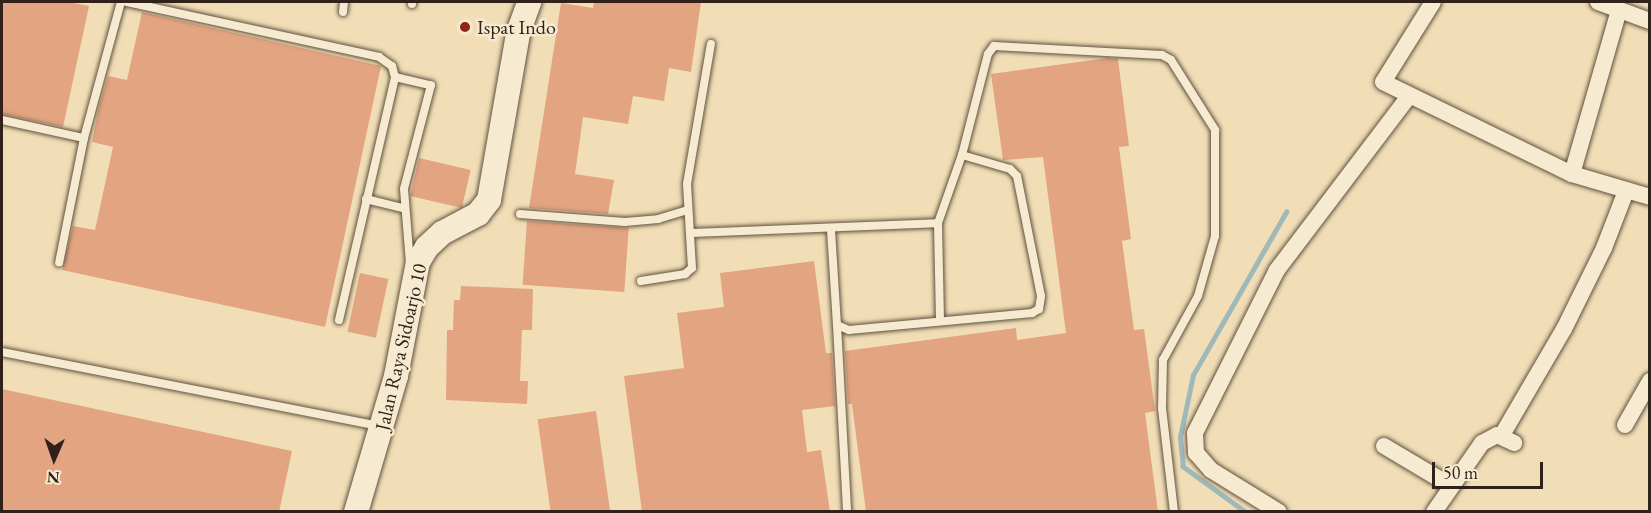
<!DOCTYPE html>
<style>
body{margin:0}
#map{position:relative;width:1651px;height:513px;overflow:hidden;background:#f1deb6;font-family:"EB Garamond",serif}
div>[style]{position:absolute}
.stream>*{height:4.5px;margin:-2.25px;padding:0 2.25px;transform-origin:2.25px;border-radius:2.25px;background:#9fb9b9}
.building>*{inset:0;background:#e2a481;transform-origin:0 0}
.roads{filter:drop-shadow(0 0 2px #605141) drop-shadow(0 0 2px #605141)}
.lane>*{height:8px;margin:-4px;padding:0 4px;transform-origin:4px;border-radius:4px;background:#f6ead0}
.street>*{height:16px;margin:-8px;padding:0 8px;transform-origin:8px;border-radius:8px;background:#f6ead0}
.secondary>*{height:24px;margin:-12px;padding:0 12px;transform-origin:12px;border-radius:12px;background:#f6ead0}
.dots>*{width:16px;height:16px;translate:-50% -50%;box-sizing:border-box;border:3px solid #f6ead0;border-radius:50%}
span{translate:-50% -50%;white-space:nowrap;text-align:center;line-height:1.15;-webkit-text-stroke:5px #f6ead0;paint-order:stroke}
.poi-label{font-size:20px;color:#30221a}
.left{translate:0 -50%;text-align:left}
.street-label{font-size:20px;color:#30221a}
.frame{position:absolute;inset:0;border:3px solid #30221a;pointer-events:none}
.north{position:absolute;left:24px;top:429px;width:60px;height:60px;-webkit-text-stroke:4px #f6ead0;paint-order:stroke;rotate:182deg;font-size:16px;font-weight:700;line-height:24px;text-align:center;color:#30221a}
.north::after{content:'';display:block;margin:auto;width:21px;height:27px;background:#30221a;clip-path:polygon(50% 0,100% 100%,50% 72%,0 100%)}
.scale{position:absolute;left:1432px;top:462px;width:111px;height:27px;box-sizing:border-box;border:3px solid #30221a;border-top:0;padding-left:8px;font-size:18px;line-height:21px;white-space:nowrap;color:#30221a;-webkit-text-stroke:4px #f6ead0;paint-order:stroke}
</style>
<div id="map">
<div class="stream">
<i style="left:1245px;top:512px;width:77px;rotate:-144deg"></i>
<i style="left:1183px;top:467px;width:30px;rotate:-96deg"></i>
<i style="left:1180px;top:437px;width:63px;rotate:-78.2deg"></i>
<i style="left:1193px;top:375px;width:188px;rotate:-60.3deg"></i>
</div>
<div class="building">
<i style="clip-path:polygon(2px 2px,68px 2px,89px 6px,63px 127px,2px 114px)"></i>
<i style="clip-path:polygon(594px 2px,701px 2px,691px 72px,669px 68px,664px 101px,633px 96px,628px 124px,583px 117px,575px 174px,614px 180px,608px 214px,529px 208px,561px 3px,593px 8px)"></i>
<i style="clip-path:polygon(142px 12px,381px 66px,325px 327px,62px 270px,73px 226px,95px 230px,113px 147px,92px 142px,99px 106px,108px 76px,127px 80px)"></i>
<i style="clip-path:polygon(1108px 58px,1118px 59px,1129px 146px,1119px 147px,1131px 239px,1122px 241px,1134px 330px,1144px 329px,1155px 411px,1145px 413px,1158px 512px,866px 512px,852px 404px,848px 404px,845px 351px,1016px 328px,1017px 340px,1066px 333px,1043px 157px,1003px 160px,991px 74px)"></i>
<i style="left:419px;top:158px;width:53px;height:39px;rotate:13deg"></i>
<i style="left:527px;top:221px;width:102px;height:64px;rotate:4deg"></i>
<i style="clip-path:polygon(814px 261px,826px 353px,832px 353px,835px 406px,802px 410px,807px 452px,821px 450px,830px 512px,642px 512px,624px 376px,684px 368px,677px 313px,724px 307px,720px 273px)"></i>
<i style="left:360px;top:273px;width:29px;height:60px;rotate:12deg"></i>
<i style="clip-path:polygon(461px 286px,533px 289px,532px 330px,522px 330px,520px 381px,528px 381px,527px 404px,446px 400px,447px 330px,453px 330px,454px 300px,460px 300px)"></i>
<i style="clip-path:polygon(2px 389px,292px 451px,279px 512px,2px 512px)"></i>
<i style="left:596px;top:411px;width:102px;height:59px;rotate:82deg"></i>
</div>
<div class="roads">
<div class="lane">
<i style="left:127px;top:2px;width:258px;rotate:12.3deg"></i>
<i style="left:379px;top:57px;width:16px;rotate:35deg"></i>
<i style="left:392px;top:66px;width:11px;rotate:75deg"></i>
<i style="left:395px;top:77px;width:37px;rotate:13deg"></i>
<i style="left:431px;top:85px;width:107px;rotate:104.6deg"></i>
<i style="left:404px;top:189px;width:75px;rotate:85.4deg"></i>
<i style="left:412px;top:4px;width:2px;rotate:-90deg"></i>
<i style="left:343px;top:12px;width:10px;rotate:-84deg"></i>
<i style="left:2px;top:120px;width:84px;rotate:12.4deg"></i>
<i style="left:84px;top:138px;width:127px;rotate:101.3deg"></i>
<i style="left:84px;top:138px;width:141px;rotate:-74.8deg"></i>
<i style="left:366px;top:199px;width:38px;rotate:14deg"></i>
<i style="left:520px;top:214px;width:105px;rotate:4.4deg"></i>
<i style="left:625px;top:222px;width:33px;rotate:-5deg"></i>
<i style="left:658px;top:219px;width:30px;rotate:-17deg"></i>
<i style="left:831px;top:230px;width:95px;rotate:86.4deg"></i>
<i style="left:837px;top:325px;width:13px;rotate:23deg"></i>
<i style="left:849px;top:330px;width:184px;rotate:-5.3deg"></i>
<i style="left:1032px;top:313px;width:8px;rotate:-30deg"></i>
<i style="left:1039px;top:309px;width:13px;rotate:-81deg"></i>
<i style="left:1041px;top:296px;width:122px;rotate:-101.3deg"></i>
<i style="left:1017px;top:176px;width:10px;rotate:-135deg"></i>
<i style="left:1010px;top:169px;width:50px;rotate:-163.7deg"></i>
<i style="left:690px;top:233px;width:248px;rotate:-2.3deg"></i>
<i style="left:641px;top:281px;width:45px;rotate:-9deg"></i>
<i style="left:685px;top:274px;width:9px;rotate:-41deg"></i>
<i style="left:692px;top:268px;width:84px;rotate:-93.4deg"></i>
<i style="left:687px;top:184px;width:142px;rotate:-80.3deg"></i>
<i style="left:339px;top:320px;width:249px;rotate:-77deg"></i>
<i style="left:940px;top:320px;width:97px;rotate:-91.2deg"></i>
<i style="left:938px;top:223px;width:72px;rotate:-70.6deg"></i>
<i style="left:962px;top:155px;width:104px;rotate:-75.6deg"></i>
<i style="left:988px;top:54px;width:10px;rotate:-53deg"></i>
<i style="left:994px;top:46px;width:168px;rotate:3.1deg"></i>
<i style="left:1162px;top:55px;width:10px;rotate:29deg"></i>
<i style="left:1171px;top:60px;width:83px;rotate:57.8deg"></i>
<i style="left:1215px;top:130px;width:106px;rotate:90deg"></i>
<i style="left:1215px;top:236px;width:62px;rotate:105.8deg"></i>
<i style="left:1198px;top:296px;width:73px;rotate:118.7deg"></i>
<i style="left:1163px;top:360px;width:48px;rotate:91.2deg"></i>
<i style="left:1162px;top:408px;width:105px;rotate:83.4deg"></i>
<i style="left:837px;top:325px;width:187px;rotate:86.9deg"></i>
<i style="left:2px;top:352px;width:383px;rotate:11.1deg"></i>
</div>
<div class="street">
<i style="left:1433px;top:2px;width:94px;rotate:122deg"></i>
<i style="left:1383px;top:82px;width:210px;rotate:26deg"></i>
<i style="left:1572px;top:174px;width:81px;rotate:16.4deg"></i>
<i style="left:1598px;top:2px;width:55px;rotate:20.1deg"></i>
<i style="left:1572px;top:174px;width:171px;rotate:-74deg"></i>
<i style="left:1625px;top:425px;width:51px;rotate:-60.4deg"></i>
<i style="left:1502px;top:435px;width:123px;rotate:-59.7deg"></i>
<i style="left:1564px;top:329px;width:90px;rotate:-63.7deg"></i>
<i style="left:1604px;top:248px;width:61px;rotate:-68.9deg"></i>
<i style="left:1384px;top:446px;width:78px;rotate:30.8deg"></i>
<i style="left:1279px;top:512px;width:80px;rotate:-148.3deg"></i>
<i style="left:1211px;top:470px;width:23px;rotate:-131deg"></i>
<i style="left:1196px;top:453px;width:20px;rotate:-93deg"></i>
<i style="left:1195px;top:433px;width:182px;rotate:-63.3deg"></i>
<i style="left:1277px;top:270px;width:218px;rotate:-52.8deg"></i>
<i style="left:1434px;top:512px;width:84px;rotate:-55.2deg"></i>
<i style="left:1482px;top:443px;width:17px;rotate:-28deg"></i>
<i style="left:1497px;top:435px;width:19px;rotate:25deg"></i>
</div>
<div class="secondary">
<i style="left:356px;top:512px;width:142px;rotate:-73.6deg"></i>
<i style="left:396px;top:376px;width:116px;rotate:-79.1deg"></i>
<i style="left:418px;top:262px;width:17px;rotate:-59deg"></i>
<i style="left:427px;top:247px;width:21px;rotate:-43deg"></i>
<i style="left:442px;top:233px;width:41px;rotate:-27.8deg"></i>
<i style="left:478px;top:214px;width:18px;rotate:-52deg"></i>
<i style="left:489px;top:200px;width:169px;rotate:-80.1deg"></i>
<i style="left:518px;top:33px;width:33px;rotate:-70deg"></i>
</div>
</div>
<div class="dots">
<i style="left:465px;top:27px;background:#8f2418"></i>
</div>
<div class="poi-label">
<span class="left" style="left:477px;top:27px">Ispat Indo</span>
</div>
<div class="street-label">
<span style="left:401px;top:347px;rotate:-77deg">Jalan Raya Sidoarjo 10</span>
</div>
<div class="frame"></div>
<div class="north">N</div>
<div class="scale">50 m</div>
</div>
